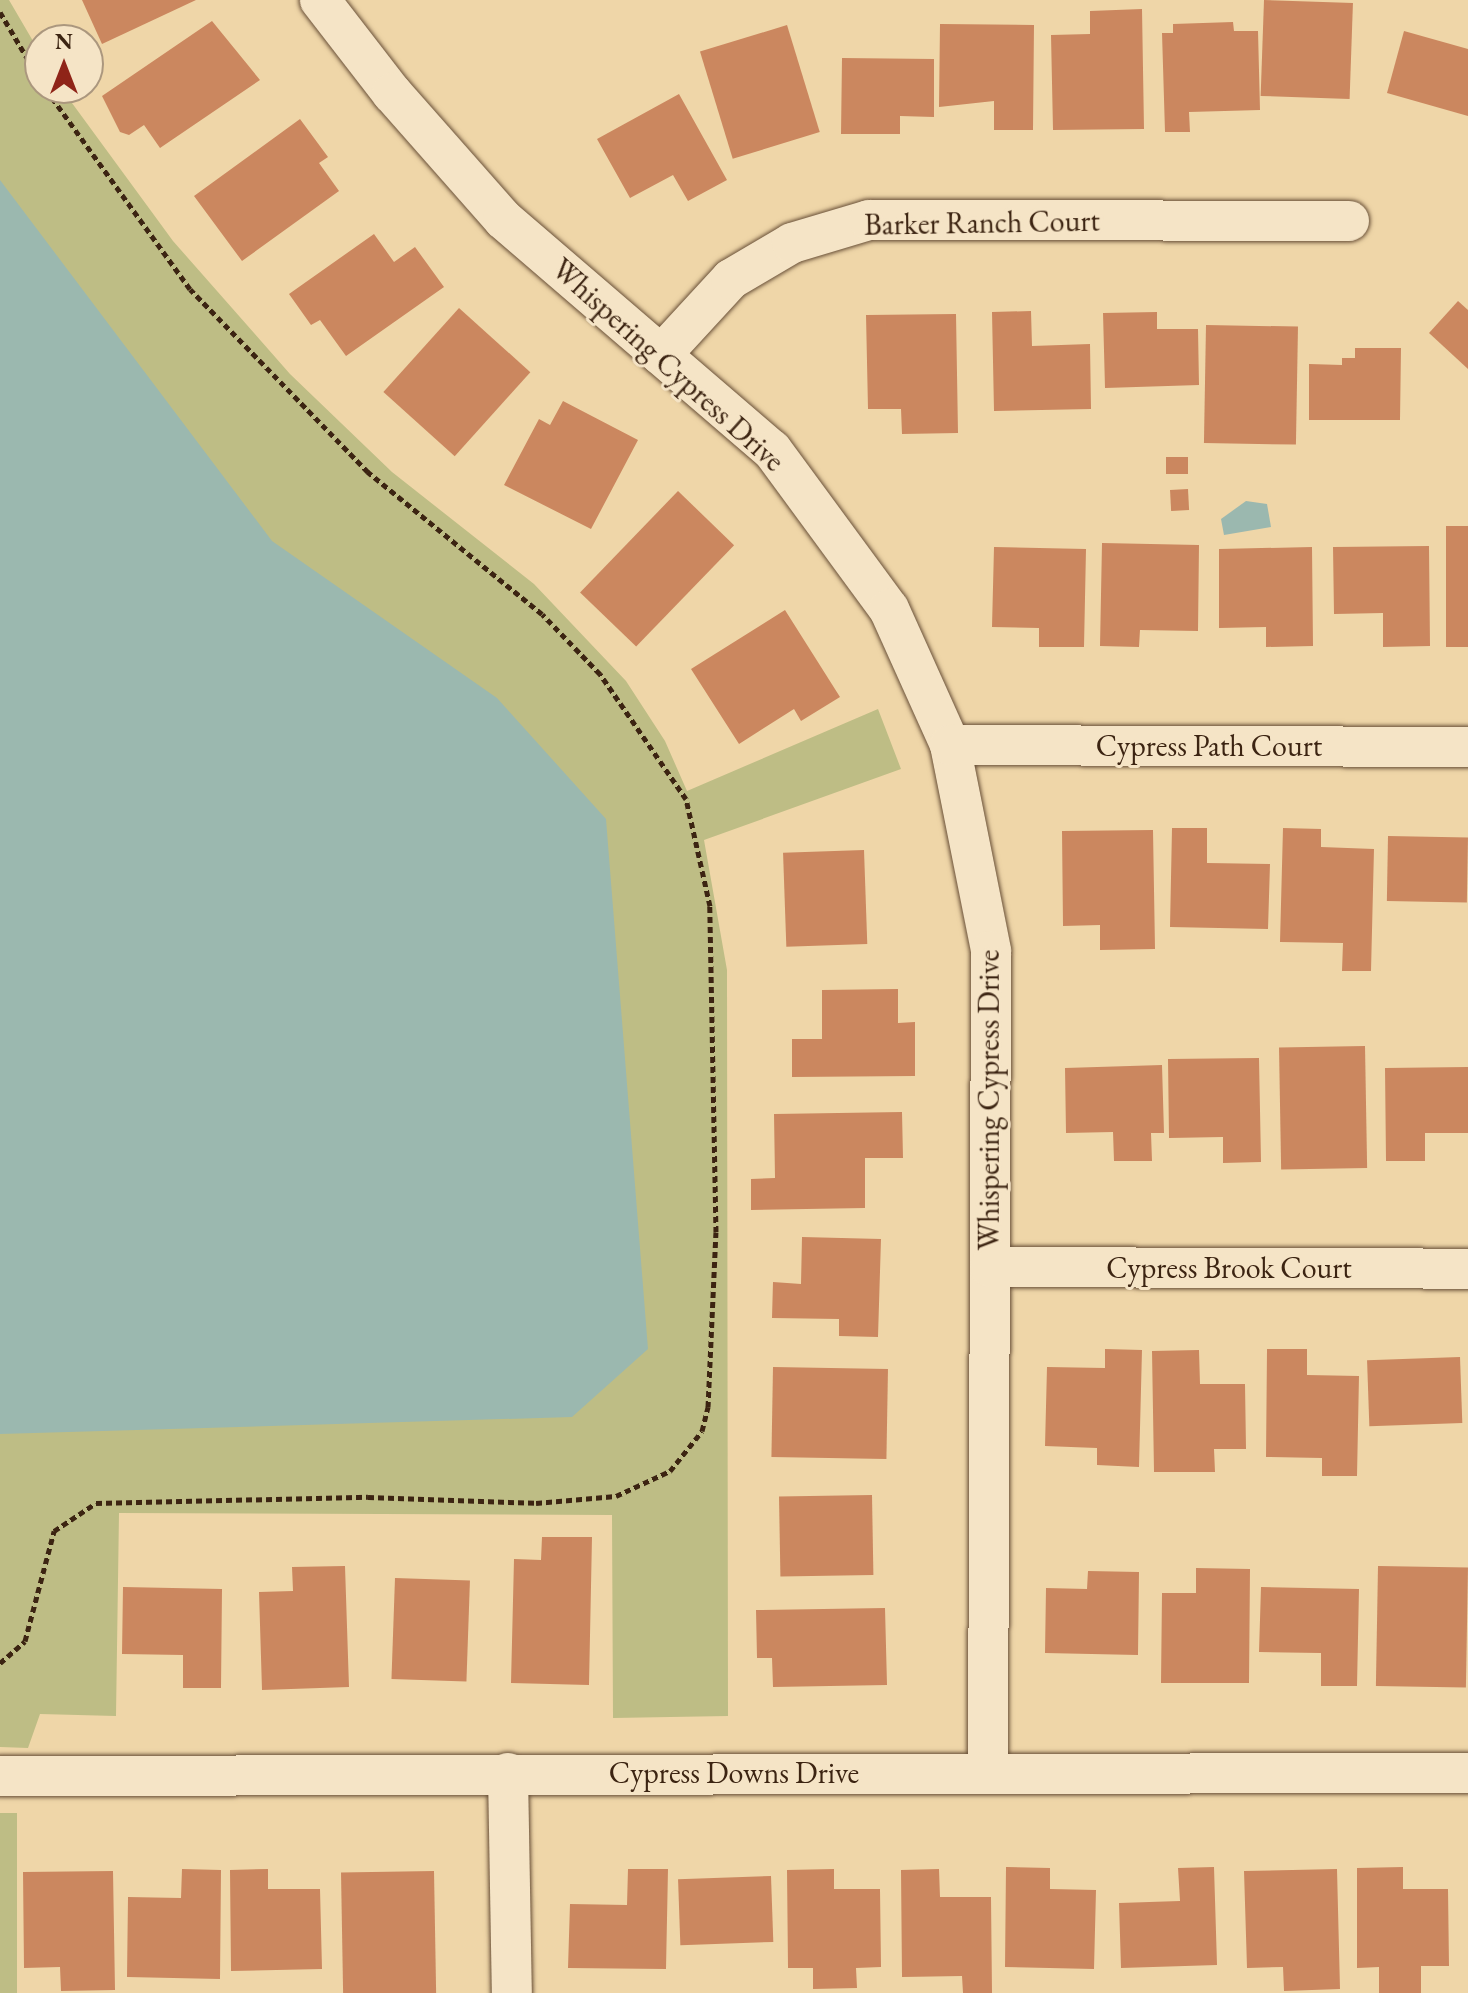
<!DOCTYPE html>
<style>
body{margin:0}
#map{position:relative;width:1468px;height:1993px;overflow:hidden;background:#efd6a8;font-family:"EB Garamond",serif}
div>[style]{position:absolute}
.green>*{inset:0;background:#bebd85;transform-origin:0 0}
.water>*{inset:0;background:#9bb8af}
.building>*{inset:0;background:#cb875f;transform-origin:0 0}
.path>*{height:5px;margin-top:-2.5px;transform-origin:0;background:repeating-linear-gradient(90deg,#3c2412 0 6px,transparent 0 10px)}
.roads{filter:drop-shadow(0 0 2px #695038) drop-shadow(0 0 2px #695038)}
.minor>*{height:40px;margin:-20px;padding:0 20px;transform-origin:20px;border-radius:20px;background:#f5e4c6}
span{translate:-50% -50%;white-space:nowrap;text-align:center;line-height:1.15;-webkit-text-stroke:6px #f5e4c6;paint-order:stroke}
.street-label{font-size:30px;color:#3c2412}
.north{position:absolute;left:24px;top:24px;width:80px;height:80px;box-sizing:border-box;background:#f5e4c6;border:2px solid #ab977e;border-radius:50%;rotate:0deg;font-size:22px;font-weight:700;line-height:32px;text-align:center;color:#3c2412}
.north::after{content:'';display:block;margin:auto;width:28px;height:36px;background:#8f2418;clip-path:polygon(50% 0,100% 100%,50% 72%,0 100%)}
</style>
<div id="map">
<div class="green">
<i style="clip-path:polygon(0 0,9px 0,40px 53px,40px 88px,61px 88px,173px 241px,290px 374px,392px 472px,534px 584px,626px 681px,665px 741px,687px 791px,878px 709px,901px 769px,704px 840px,727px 970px,728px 1716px,613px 1718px,612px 1515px,119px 1513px,116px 1716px,40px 1714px,28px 1748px,0 1747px)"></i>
<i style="left:0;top:1813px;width:17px;height:180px"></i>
</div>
<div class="water">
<i style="clip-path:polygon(0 180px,272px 541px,497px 698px,606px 819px,648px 1349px,572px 1417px,0 1434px)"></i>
<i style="clip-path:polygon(1246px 501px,1267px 504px,1271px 527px,1224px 535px,1221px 519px)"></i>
</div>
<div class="building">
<i style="clip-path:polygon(82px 0,196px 0,102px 44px)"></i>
<i style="left:1264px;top:0;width:89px;height:96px;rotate:2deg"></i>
<i style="clip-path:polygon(1142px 9px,1144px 129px,1053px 130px,1051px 35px,1090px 34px,1090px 11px)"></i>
<i style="clip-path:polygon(212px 21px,260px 80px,160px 148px,144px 125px,129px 135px,120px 132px,102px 96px)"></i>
<i style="clip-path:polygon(1233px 22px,1234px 31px,1258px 31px,1260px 110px,1189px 112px,1190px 132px,1165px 132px,1162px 33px,1173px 33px,1173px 24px)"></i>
<i style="clip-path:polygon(940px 24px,1034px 25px,1033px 130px,994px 130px,994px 101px,939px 107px)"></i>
<i style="left:787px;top:25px;width:112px;height:91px;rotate:73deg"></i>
<i style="clip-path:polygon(1404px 31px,1468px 49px,1468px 116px,1387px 93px)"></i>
<i style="clip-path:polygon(842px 58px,934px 59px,934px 117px,900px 116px,900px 134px,841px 134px)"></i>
<i style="clip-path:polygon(679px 94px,727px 180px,688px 201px,673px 175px,630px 198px,597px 139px)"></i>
<i style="clip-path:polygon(300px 119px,328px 157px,319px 163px,339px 191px,242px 261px,194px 196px)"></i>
<i style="clip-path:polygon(374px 234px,394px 262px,415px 247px,444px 287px,346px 356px,320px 320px,311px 325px,289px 294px)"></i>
<i style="clip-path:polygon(1458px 301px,1468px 310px,1468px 369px,1429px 333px)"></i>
<i style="left:459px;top:308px;width:96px;height:113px;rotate:42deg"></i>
<i style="clip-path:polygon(1031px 311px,1032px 346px,1090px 344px,1091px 409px,994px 411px,992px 312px)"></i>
<i style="clip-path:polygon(1157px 312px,1157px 329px,1198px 329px,1199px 385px,1105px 388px,1103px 313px)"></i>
<i style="clip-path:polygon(956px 314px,958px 433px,902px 434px,901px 409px,868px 409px,866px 315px)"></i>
<i style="left:1206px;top:325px;width:92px;height:118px;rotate:1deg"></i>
<i style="clip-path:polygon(1355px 348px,1401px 348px,1400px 420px,1309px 420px,1309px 364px,1342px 365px,1342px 358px,1355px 358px)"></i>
<i style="clip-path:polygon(563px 401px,638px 440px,591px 529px,504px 485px,539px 419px,550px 425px)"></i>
<i style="left:1166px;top:457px;width:22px;height:17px"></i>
<i style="left:1188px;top:489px;width:21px;height:18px;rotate:87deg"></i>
<i style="left:678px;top:491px;width:78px;height:141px;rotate:44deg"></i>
<i style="left:1446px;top:526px;width:22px;height:121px"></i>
<i style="clip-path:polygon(1102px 543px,1199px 545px,1198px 631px,1140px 630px,1139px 647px,1100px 646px)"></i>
<i style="clip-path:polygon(1429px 546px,1430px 646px,1383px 647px,1383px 613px,1334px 614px,1333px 547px)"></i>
<i style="clip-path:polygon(994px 547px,1086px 549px,1084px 647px,1039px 647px,1039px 628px,992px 627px)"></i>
<i style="clip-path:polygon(1312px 547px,1313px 646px,1266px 647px,1266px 627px,1219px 628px,1219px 549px)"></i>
<i style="clip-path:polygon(785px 610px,840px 697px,801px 721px,794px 709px,739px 744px,691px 669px)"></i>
<i style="clip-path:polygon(1172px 828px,1207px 828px,1207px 863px,1270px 864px,1268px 929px,1170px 927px)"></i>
<i style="clip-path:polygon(1283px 828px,1321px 829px,1321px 847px,1374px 849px,1371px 971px,1342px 971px,1343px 943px,1280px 942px)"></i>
<i style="clip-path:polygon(1153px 830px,1155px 949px,1100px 950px,1100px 925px,1063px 926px,1062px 831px)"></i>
<i style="left:1388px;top:836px;width:80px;height:65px;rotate:1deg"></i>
<i style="left:864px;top:850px;width:94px;height:81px;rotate:88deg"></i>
<i style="clip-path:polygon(898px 989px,898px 1023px,915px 1022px,915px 1076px,792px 1077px,792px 1039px,822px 1039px,822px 990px)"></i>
<i style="left:1365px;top:1046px;width:122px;height:86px;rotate:89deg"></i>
<i style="clip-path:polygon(1259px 1058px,1261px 1162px,1223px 1163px,1223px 1137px,1169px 1138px,1168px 1059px)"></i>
<i style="clip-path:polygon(1162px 1065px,1164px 1133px,1151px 1133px,1152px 1161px,1114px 1161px,1113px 1132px,1066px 1133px,1065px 1068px)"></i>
<i style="clip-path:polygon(1468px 1067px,1468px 1133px,1425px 1133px,1425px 1161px,1386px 1161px,1385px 1068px)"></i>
<i style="clip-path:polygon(902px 1112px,903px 1158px,865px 1158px,865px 1208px,751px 1210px,751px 1179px,775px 1178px,774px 1114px)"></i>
<i style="clip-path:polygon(802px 1237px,881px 1239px,878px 1337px,839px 1336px,839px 1319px,772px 1318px,773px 1282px,801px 1284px)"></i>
<i style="clip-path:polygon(1105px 1349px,1142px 1350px,1139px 1467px,1097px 1465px,1097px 1448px,1045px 1446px,1047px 1367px,1105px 1368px)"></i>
<i style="clip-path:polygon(1267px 1349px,1307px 1349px,1307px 1375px,1359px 1376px,1357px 1476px,1322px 1476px,1322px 1458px,1266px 1457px)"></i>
<i style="clip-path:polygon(1199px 1350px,1200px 1384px,1245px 1384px,1246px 1449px,1214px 1449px,1215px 1472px,1154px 1472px,1152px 1351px)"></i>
<i style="left:1460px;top:1357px;width:66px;height:93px;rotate:88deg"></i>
<i style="left:773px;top:1367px;width:115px;height:90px;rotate:1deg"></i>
<i style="left:872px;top:1495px;width:80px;height:93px;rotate:89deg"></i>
<i style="clip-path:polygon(542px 1537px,592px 1537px,589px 1685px,511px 1683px,514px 1559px,541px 1560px)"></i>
<i style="clip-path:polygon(345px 1566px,349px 1687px,262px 1690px,259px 1592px,293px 1591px,292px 1567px)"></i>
<i style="left:1378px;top:1566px;width:90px;height:120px;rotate:1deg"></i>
<i style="clip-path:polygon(1196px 1568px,1250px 1569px,1249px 1683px,1161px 1683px,1162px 1593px,1196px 1593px)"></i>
<i style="clip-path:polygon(1088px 1571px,1139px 1572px,1138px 1655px,1045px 1653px,1046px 1588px,1087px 1589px)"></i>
<i style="left:395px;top:1578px;width:75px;height:101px;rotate:2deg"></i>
<i style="clip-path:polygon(123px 1587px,222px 1589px,221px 1688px,183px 1688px,183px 1655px,122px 1654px)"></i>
<i style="clip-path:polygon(1261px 1587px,1359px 1589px,1357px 1686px,1321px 1686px,1321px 1653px,1259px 1652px)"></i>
<i style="clip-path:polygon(885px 1608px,887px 1685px,773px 1687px,772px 1658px,757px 1658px,756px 1610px)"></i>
<i style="clip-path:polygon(1006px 1867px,1050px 1868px,1050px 1889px,1096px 1890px,1094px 1969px,1005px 1967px)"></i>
<i style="clip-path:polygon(1214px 1867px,1217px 1965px,1121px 1968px,1119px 1903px,1180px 1901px,1178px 1868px)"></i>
<i style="clip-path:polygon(1403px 1867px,1403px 1889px,1448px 1889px,1449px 1966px,1421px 1966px,1421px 1993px,1379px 1993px,1379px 1967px,1357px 1968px,1357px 1868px)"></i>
<i style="clip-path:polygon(182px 1869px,221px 1870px,220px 1979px,127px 1977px,128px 1897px,181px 1898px)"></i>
<i style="clip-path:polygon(268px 1869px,268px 1889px,320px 1889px,322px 1969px,231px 1971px,230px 1870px)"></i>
<i style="clip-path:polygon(628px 1869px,668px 1869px,666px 1969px,568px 1968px,570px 1904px,627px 1905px)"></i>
<i style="clip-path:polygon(834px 1869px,834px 1889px,880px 1889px,881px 1967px,856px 1968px,857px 1988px,813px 1989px,813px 1968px,788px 1968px,787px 1870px)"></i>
<i style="clip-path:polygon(939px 1869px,940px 1897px,991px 1897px,992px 1993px,963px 1993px,962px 1976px,902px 1977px,901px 1870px)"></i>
<i style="clip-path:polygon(1337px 1869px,1340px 1989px,1284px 1991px,1283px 1967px,1247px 1968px,1244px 1871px)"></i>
<i style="clip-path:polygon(113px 1871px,115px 1990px,61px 1991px,60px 1967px,24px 1968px,23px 1872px)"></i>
<i style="left:434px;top:1871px;width:122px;height:93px;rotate:89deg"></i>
<i style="left:771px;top:1876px;width:66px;height:93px;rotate:88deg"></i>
</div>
<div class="path">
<i style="left:0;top:12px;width:79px;rotate:59.5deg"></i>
<i style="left:0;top:1663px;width:33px;rotate:-41deg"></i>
<i style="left:25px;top:1641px;width:114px;rotate:-75.2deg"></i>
<i style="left:54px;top:1531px;width:50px;rotate:-33.7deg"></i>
<i style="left:96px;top:1503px;width:272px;rotate:-1.3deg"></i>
<i style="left:368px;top:1497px;width:168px;rotate:2deg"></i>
<i style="left:536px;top:1503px;width:80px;rotate:-5deg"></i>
<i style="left:616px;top:1496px;width:60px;rotate:-24.8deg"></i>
<i style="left:670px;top:1471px;width:51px;rotate:-51.3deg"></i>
<i style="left:702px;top:1431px;width:25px;rotate:-76deg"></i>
<i style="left:708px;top:1407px;width:175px;rotate:-87.4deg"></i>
<i style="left:716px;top:1232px;width:326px;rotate:-91.1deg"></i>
<i style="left:710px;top:906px;width:110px;rotate:-102.6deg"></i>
<i style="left:686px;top:799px;width:152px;rotate:-124.5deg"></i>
<i style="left:600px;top:674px;width:83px;rotate:-134deg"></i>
<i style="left:542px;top:614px;width:225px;rotate:-140.8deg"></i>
<i style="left:368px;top:472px;width:255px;rotate:-134.2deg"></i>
<i style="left:190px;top:289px;width:248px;rotate:-125.8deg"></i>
</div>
<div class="roads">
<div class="minor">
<i style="left:320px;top:0;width:118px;rotate:52.3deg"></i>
<i style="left:392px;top:93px;width:168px;rotate:48.6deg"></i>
<i style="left:503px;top:219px;width:355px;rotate:40.7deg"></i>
<i style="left:772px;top:450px;width:197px;rotate:53.7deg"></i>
<i style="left:889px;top:609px;width:149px;rotate:65.8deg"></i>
<i style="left:950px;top:745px;width:210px;rotate:78.7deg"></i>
<i style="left:991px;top:951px;width:823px;rotate:90.21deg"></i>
<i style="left:661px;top:355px;width:103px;rotate:-47.4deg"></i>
<i style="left:731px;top:279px;width:71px;rotate:-30.5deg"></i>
<i style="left:792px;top:243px;width:80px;rotate:-16.6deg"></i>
<i style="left:869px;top:220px;width:480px;rotate:0.1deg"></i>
<i style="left:950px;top:745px;width:518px;rotate:0.22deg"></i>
<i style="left:990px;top:1267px;width:478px;rotate:0.2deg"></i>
<i style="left:508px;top:1773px;width:220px;rotate:89deg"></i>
<i style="left:0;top:1776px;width:1468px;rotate:-0.12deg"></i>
</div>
</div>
<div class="street-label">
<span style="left:982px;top:223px;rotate:-1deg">Barker Ranch Court</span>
<span style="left:668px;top:365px;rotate:42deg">Whispering Cypress Drive</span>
<span style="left:1209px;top:746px">Cypress Path Court</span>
<span style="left:989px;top:1100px;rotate:-90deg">Whispering Cypress Drive</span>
<span style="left:1229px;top:1268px">Cypress Brook Court</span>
<span style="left:734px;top:1773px">Cypress Downs Drive</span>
</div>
<div class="north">N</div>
</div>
